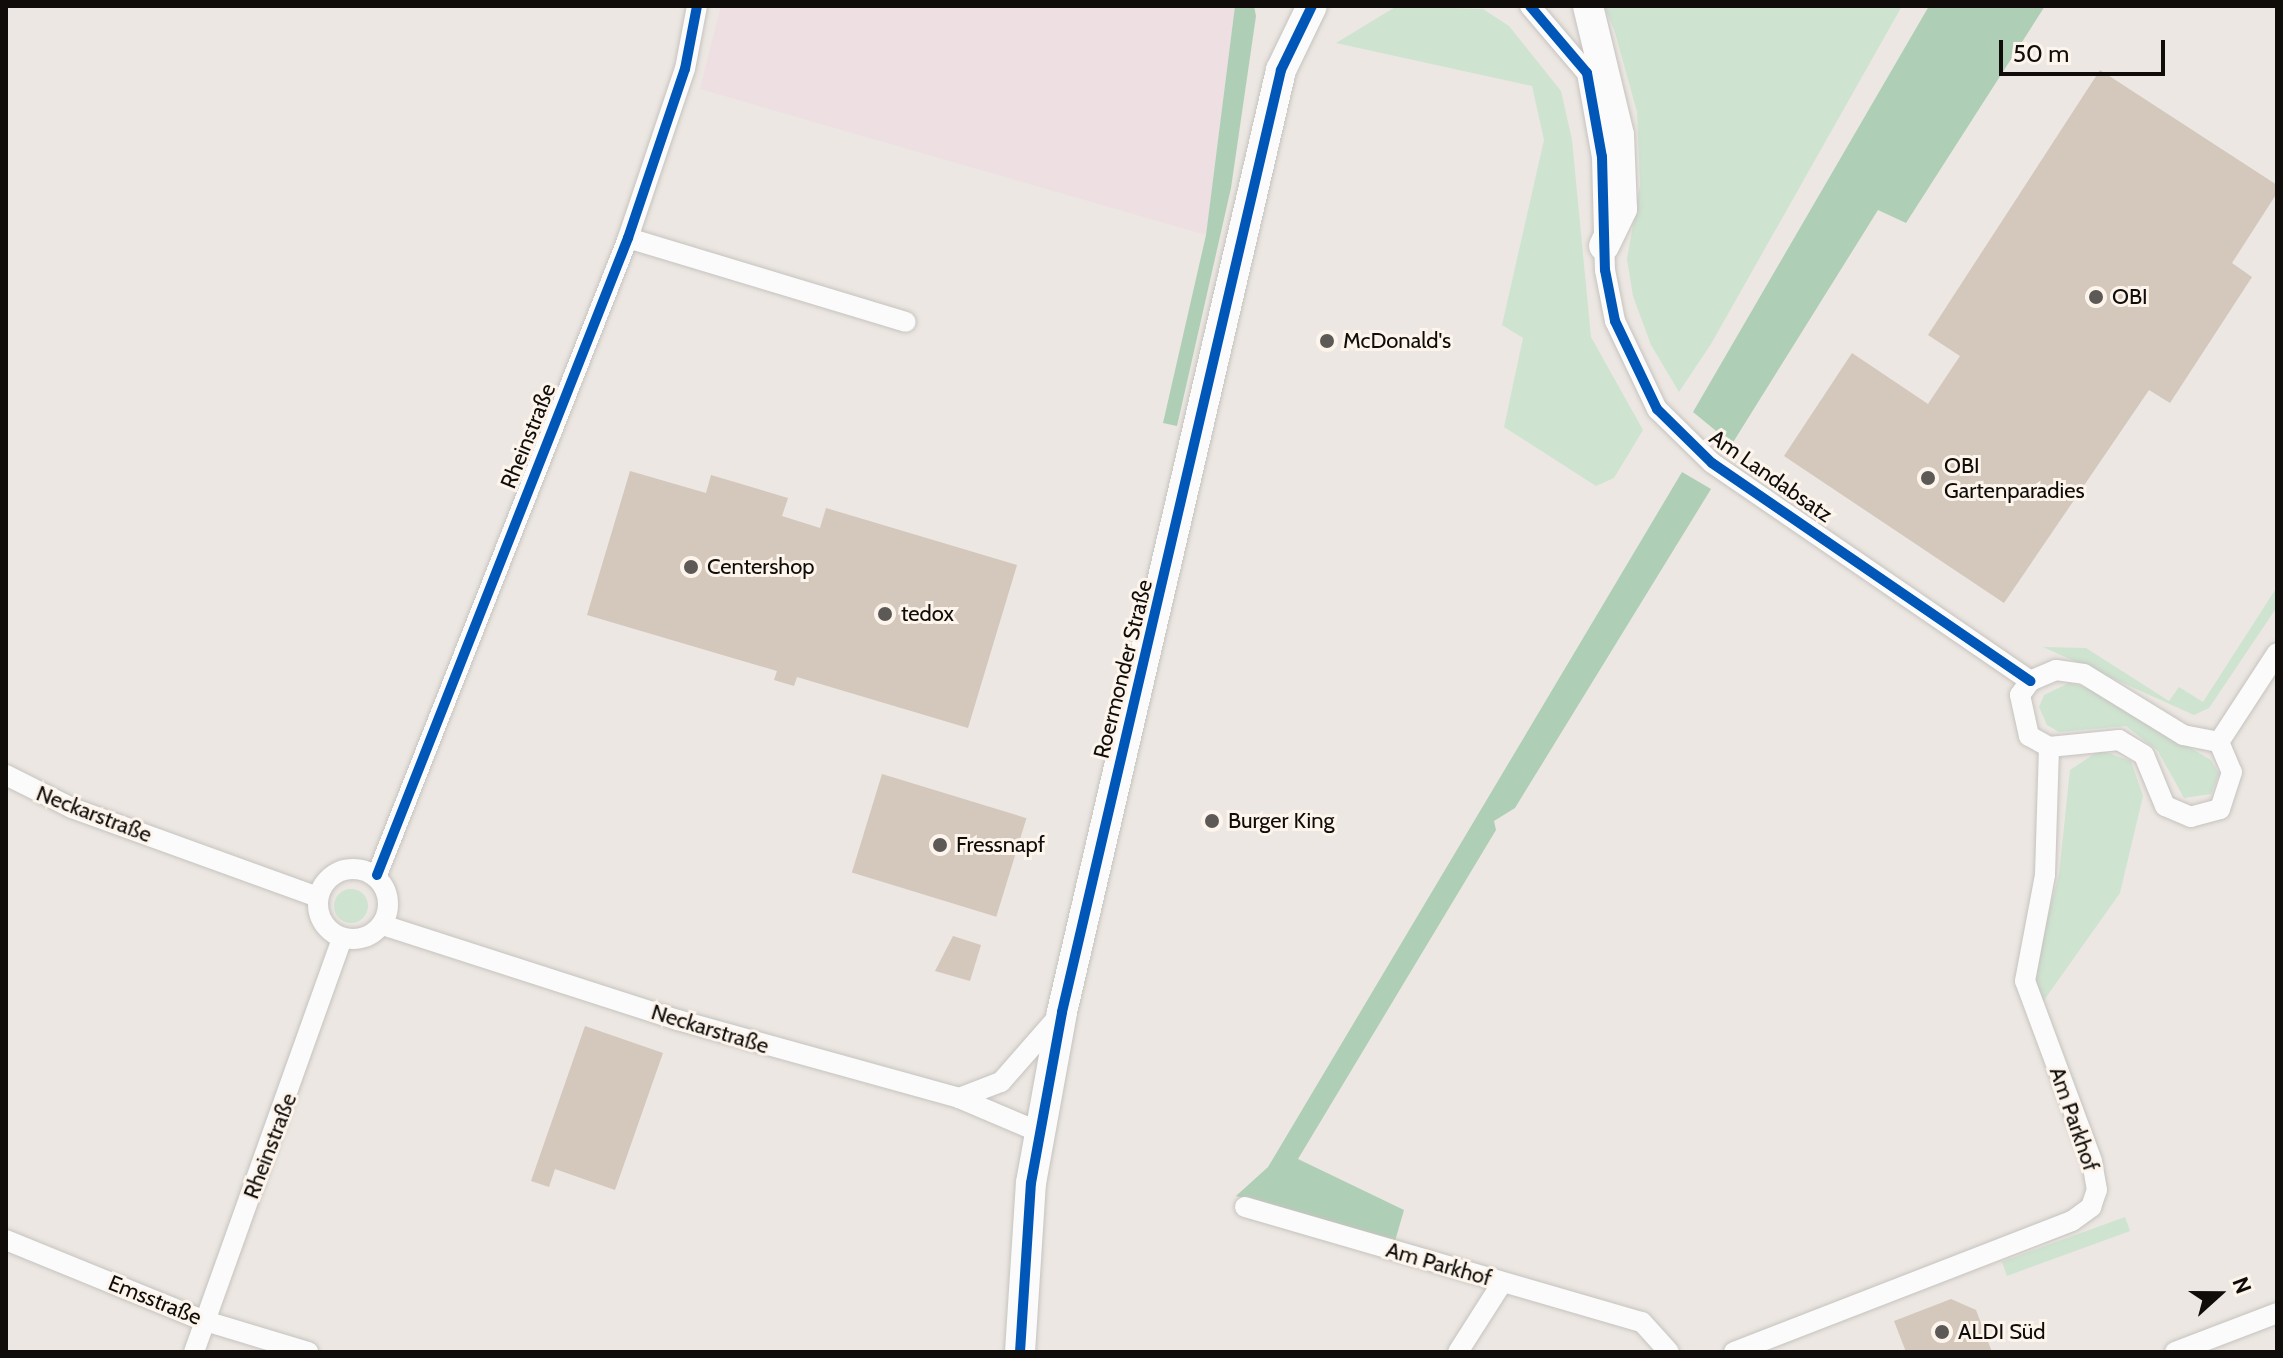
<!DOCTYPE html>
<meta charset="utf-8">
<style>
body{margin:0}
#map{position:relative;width:2283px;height:1358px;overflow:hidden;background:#ece7e2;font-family:Cabin,sans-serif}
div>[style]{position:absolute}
.industrial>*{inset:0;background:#eedfe3}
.green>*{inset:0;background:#cfe3d1;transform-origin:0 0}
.round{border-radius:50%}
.forest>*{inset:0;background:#aecfb5}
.building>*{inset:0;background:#d4c7bc;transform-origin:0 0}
.roads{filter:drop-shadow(0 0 2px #c6c3bf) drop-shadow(0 0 2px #c6c3bf)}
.minor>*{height:20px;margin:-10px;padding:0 10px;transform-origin:10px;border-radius:10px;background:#fcfbfb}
.minor>.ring{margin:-10px;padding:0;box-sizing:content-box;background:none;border:20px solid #fcfbfb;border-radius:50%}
.secondary>*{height:30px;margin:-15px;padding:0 15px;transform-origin:15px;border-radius:15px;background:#fcfbfb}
.cycleway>*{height:10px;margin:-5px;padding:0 5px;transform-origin:5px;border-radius:5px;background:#0057b8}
.dots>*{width:22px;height:22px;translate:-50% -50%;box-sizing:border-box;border:4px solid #fdf5ec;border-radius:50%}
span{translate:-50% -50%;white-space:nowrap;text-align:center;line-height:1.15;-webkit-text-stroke:6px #fdf5ec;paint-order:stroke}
.poi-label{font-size:22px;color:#0f0c0a}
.left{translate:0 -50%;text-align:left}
.street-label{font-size:22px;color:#0f0c0a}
.frame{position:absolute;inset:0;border:8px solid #0f0c0a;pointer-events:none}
.north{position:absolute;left:2179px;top:1254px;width:80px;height:80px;-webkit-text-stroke:6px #fdf5ec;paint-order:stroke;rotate:69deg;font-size:22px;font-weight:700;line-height:32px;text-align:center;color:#0f0c0a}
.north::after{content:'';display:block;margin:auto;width:28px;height:36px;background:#0f0c0a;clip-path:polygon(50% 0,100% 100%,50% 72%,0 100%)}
.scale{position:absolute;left:1999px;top:40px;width:166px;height:36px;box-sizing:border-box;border:4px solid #0f0c0a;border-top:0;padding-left:10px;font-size:24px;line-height:28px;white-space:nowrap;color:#0f0c0a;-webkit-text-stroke:6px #fdf5ec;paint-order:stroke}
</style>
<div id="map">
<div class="industrial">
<i style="clip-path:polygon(721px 6px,1235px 6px,1206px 235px,700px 89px)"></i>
</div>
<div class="green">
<i style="clip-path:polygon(1397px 6px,1483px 9px,1509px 26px,1561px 91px,1572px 140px,1591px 337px,1643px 430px,1614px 478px,1596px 486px,1504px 427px,1523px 338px,1502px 325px,1544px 140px,1532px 86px,1336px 43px)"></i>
<i style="clip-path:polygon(1902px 6px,1711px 344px,1679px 392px,1651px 345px,1633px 296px,1627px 259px,1640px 185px,1637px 112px,1614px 29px,1606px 11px,1596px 6px)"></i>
<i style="clip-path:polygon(2277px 587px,2277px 607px,2209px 708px,2194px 715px,2043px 647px,2086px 648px,2169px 701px,2179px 687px,2203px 702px)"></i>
<i style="clip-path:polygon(2069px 683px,2089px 688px,2211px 760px,2219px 774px,2211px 794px,2184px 798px,2158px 751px,2126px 726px,2059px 732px,2047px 725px,2039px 707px,2044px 695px)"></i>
<i style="clip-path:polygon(2100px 750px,2131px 761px,2143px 796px,2120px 893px,2042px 1003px,2032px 975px,2059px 874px,2070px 770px)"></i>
<i class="round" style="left:334px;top:889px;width:34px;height:34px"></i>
<i style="left:2125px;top:1217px;width:15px;height:131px;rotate:70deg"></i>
</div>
<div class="forest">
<i style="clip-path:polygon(1235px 6px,1254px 6px,1256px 16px,1231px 188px,1177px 426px,1163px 423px,1206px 235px)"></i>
<i style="clip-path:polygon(1929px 6px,2045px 6px,1906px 223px,1878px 210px,1732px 444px,1693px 412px)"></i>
<i style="clip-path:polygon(1682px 472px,1711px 489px,1515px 808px,1494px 821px,1496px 830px,1298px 1159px,1404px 1210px,1395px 1241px,1236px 1196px,1268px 1167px)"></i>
</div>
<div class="building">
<i style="clip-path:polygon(2100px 70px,2277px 185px,2277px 193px,2232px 263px,2252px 277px,2170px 403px,2149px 390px,2004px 603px,1784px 456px,1852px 353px,1928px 404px,1960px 356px,1928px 335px)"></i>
<i style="clip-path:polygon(630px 471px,706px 493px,711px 475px,788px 498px,782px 516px,820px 528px,826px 508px,1017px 565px,968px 728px,797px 677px,794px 686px,774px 680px,777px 671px,587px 615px)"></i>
<i style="left:882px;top:774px;width:151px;height:103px;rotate:17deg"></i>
<i style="clip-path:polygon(953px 936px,981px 945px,970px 981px,935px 971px)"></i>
<i style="clip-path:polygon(585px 1026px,663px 1053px,615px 1190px,555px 1169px,549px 1187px,531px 1181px)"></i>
<i style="clip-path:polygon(1951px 1299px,1976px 1310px,1992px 1352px,1906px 1352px,1894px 1321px)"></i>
</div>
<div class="roads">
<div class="minor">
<i style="left:1530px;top:6px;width:88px;rotate:49.6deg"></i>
<i style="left:1587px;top:73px;width:85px;rotate:79.9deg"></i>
<i style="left:1602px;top:157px;width:113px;rotate:88.5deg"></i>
<i style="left:1605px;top:270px;width:52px;rotate:78.9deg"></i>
<i style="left:1615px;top:321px;width:98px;rotate:64.5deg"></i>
<i style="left:1657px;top:409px;width:77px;rotate:44.5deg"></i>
<i style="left:1712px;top:463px;width:386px;rotate:34.4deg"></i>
<i style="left:628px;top:238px;width:290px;rotate:16.8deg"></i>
<i style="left:2056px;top:670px;width:28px;rotate:8deg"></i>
<i style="left:2084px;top:674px;width:116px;rotate:31.6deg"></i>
<i style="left:2183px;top:735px;width:37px;rotate:11deg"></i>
<i style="left:2219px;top:742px;width:33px;rotate:67deg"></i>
<i style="left:2232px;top:772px;width:39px;rotate:108deg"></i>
<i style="left:2220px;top:809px;width:30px;rotate:165deg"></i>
<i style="left:2191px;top:817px;width:28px;rotate:-157deg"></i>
<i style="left:2165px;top:806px;width:55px;rotate:-112.4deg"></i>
<i style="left:2144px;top:755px;width:29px;rotate:-149deg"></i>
<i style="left:2119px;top:740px;width:70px;rotate:174.3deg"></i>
<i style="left:2049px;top:747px;width:23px;rotate:-151deg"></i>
<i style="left:2029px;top:736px;width:42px;rotate:-102.4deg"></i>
<i style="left:2020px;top:695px;width:17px;rotate:-54deg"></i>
<i style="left:2030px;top:681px;width:28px;rotate:-23deg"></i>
<i style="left:2219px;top:742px;width:106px;rotate:-56.9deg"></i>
<i style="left:6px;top:775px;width:74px;rotate:26.6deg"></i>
<i style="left:72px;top:808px;width:262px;rotate:19.9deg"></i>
<i class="ring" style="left:318px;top:869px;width:50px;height:50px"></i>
<i style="left:377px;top:875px;width:685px;rotate:-68.49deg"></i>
<i style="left:628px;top:238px;width:178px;rotate:-71.4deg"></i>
<i style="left:685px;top:69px;width:64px;rotate:-79.2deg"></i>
<i style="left:383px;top:925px;width:310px;rotate:17.9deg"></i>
<i style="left:678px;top:1020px;width:292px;rotate:15.5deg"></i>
<i style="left:959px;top:1098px;width:87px;rotate:23deg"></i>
<i style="left:959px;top:1098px;width:45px;rotate:-20.9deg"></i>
<i style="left:1001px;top:1082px;width:86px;rotate:-48.8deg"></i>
<i style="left:1245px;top:1207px;width:413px;rotate:16.2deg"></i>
<i style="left:1642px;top:1322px;width:40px;rotate:48deg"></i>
<i style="left:6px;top:1240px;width:212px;rotate:22.2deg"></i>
<i style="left:202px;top:1320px;width:111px;rotate:16.8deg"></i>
<i style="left:194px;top:1352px;width:440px;rotate:-70.3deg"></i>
<i style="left:1458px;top:1352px;width:82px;rotate:-57.5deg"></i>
<i style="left:1734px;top:1352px;width:362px;rotate:-21.2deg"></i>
<i style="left:2072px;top:1221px;width:24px;rotate:-36deg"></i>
<i style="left:2091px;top:1207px;width:18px;rotate:-71deg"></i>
<i style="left:2097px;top:1190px;width:29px;rotate:-100deg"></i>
<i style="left:2092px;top:1161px;width:192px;rotate:-110.4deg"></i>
<i style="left:2025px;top:981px;width:108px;rotate:-79.3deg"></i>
<i style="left:2045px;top:875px;width:128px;rotate:-88.2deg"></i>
<i style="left:2175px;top:1352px;width:109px;rotate:-20.9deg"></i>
</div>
<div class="secondary">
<i style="left:1588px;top:6px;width:133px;rotate:76.5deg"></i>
<i style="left:1619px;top:135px;width:74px;rotate:87.7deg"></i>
<i style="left:1622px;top:209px;width:41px;rotate:115.9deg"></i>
<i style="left:1020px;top:1352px;width:169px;rotate:-86.3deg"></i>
<i style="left:1031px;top:1183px;width:174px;rotate:-79.7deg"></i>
<i style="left:1062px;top:1012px;width:967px;rotate:-76.91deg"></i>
<i style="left:1281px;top:70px;width:71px;rotate:-64.2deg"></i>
</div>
</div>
<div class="cycleway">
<i style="left:1530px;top:6px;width:88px;rotate:49.6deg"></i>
<i style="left:1587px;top:73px;width:85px;rotate:79.9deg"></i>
<i style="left:1602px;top:157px;width:113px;rotate:88.5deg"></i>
<i style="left:1605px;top:270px;width:52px;rotate:78.9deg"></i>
<i style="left:1615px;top:321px;width:98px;rotate:64.5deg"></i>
<i style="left:1657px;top:409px;width:77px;rotate:44.5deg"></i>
<i style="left:1712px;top:463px;width:386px;rotate:34.4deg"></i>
<i style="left:377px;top:875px;width:685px;rotate:-68.49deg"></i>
<i style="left:628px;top:238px;width:178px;rotate:-71.4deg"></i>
<i style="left:685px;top:69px;width:64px;rotate:-79.2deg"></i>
<i style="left:1020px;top:1352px;width:169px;rotate:-86.3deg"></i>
<i style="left:1031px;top:1183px;width:174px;rotate:-79.7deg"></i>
<i style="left:1062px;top:1012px;width:967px;rotate:-76.91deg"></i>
<i style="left:1281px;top:70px;width:71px;rotate:-64.2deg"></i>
</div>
<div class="dots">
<i style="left:2096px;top:297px;background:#5c5956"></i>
<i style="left:1327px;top:341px;background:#5c5956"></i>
<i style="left:1928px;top:478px;background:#5c5956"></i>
<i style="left:691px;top:567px;background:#5c5956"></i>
<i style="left:885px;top:614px;background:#5c5956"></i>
<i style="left:1212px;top:821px;background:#5c5956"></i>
<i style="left:940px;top:845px;background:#5c5956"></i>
<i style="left:1942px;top:1332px;background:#5c5956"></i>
</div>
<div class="poi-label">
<span class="left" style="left:2112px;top:297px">OBI</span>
<span class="left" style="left:1343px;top:341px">McDonald's</span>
<span class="left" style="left:1944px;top:478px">OBI<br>Gartenparadies</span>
<span class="left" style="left:707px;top:567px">Centershop</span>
<span class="left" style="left:901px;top:614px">tedox</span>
<span class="left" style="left:1228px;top:821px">Burger King</span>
<span class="left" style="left:956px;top:845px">Fressnapf</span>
<span class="left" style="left:1958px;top:1332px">ALDI Süd</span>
</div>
<div class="street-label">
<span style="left:528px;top:436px;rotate:-68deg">Rheinstraße</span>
<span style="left:1771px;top:476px;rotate:35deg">Am Landabsatz</span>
<span style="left:1123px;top:669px;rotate:-76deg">Roermonder Straße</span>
<span style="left:94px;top:814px;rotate:21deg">Neckarstraße</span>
<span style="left:710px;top:1029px;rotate:17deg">Neckarstraße</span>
<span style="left:2074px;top:1119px;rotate:71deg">Am Parkhof</span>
<span style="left:270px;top:1146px;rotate:-69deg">Rheinstraße</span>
<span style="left:1439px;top:1264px;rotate:16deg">Am Parkhof</span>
<span style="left:155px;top:1300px;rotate:22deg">Emsstraße</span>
</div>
<div class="frame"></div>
<div class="north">N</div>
<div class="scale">50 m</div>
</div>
